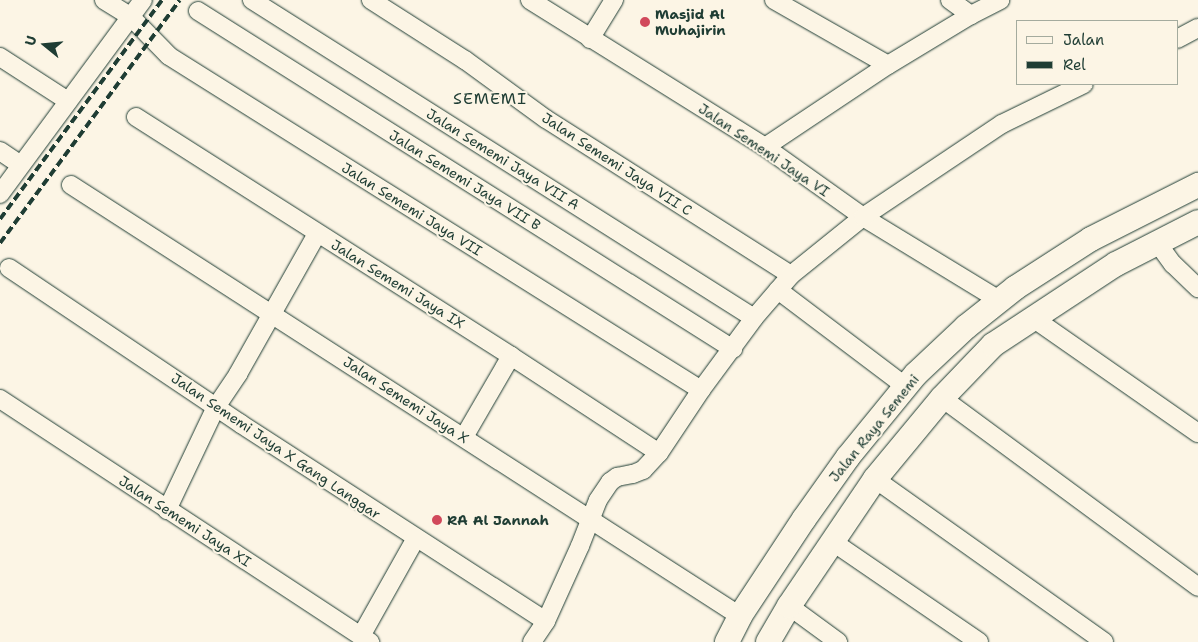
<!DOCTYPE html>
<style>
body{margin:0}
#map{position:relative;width:1198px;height:642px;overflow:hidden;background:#fcf5e5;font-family:"Shantell Sans",sans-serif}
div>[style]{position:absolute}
.roads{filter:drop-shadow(0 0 1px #1f3d34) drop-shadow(0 0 1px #1f3d34)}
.street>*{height:18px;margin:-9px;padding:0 9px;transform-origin:9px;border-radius:9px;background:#fcf5e5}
.secondary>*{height:24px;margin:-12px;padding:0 12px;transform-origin:12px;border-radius:12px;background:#fcf5e5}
.rail>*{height:4px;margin-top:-2px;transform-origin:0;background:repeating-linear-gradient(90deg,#1f3d34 0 8px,transparent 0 12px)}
.dots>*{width:14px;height:14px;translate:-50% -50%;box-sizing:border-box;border:2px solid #fcf5e5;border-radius:50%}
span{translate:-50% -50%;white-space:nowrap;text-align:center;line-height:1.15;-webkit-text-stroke:4px #fcf5e5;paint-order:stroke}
.poi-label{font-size:14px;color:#1f3d34;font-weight:700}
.left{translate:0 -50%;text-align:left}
.street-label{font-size:14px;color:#1f3d34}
.quarter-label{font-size:16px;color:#1f3d34;letter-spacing:1px}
.legend{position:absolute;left:1016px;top:20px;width:162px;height:65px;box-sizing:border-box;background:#fcf5e5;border:1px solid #a4ab9e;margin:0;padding:6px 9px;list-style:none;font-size:15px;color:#1f3d34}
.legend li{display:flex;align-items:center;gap:10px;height:25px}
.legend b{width:25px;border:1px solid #a4ab9e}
.north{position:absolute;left:20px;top:20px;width:50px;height:50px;-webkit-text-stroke:4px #fcf5e5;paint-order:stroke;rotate:287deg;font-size:14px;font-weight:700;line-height:20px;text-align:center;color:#1f3d34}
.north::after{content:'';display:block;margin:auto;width:18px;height:22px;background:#1f3d34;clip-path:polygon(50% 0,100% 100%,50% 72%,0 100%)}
</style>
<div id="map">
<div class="roads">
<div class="street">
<i style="left:104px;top:0;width:32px;rotate:32deg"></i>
<i style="left:131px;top:17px;width:54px;rotate:45.7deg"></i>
<i style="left:169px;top:56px;width:628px;rotate:32.12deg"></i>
<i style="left:252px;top:0;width:594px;rotate:32.35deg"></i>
<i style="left:371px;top:0;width:112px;rotate:32.6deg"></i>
<i style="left:465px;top:60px;width:100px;rotate:36.1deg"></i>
<i style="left:546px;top:119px;width:290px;rotate:32.5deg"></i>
<i style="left:530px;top:0;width:277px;rotate:32deg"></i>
<i style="left:765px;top:147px;width:120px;rotate:35.5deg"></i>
<i style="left:863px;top:217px;width:159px;rotate:31.4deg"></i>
<i style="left:774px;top:0;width:131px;rotate:29.7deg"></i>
<i style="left:950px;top:0;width:26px;rotate:36deg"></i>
<i style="left:198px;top:11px;width:633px;rotate:32.28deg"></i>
<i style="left:590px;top:39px;width:46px;rotate:-58.4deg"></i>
<i style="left:1177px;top:39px;width:24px;rotate:-28deg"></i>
<i style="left:0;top:57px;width:81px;rotate:32.9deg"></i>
<i style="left:136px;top:117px;width:445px;rotate:32.5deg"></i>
<i style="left:511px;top:356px;width:177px;rotate:33.2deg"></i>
<i style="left:765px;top:147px;width:148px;rotate:-33.7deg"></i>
<i style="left:888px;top:65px;width:97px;rotate:-31.1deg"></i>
<i style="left:971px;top:15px;width:33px;rotate:-27deg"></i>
<i style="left:0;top:151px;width:25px;rotate:34deg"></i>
<i style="left:71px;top:185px;width:796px;rotate:32.79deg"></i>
<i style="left:0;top:194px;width:241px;rotate:-53.6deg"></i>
<i style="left:1156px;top:241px;width:29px;rotate:54deg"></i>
<i style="left:1173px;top:264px;width:35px;rotate:44deg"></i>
<i style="left:9px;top:268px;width:280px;rotate:33.9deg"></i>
<i style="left:241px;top:424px;width:363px;rotate:32.9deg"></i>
<i style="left:778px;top:290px;width:159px;rotate:37.1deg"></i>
<i style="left:1033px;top:318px;width:201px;rotate:34.9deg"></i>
<i style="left:942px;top:398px;width:318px;rotate:36.4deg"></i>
<i style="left:0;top:399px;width:443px;rotate:33.3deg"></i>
<i style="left:464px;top:437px;width:94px;rotate:-59.9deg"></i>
<i style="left:875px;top:479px;width:281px;rotate:35.4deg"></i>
<i style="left:167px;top:510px;width:114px;rotate:-64.6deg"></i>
<i style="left:216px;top:407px;width:40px;rotate:-56deg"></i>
<i style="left:238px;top:374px;width:161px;rotate:-60.6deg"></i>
<i style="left:833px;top:542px;width:177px;rotate:34.4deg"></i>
<i style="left:789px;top:606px;width:61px;rotate:36.3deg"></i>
<i style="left:361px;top:636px;width:112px;rotate:-60.7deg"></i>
<i style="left:532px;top:642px;width:25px;rotate:-56deg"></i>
<i style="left:546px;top:621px;width:82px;rotate:-65.6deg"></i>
<i style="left:580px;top:546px;width:49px;rotate:-68.6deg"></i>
<i style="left:598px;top:500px;width:22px;rotate:-56deg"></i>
<i style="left:610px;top:482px;width:9px;rotate:-36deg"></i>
<i style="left:617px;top:477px;width:16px;rotate:-11deg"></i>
<i style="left:633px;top:474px;width:11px;rotate:-22deg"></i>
<i style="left:643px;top:470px;width:23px;rotate:-47deg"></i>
<i style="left:659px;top:453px;width:76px;rotate:-56.3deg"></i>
<i style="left:701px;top:390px;width:89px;rotate:-53.6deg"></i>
<i style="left:754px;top:318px;width:57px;rotate:-49.3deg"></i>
<i style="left:791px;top:275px;width:92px;rotate:-38.9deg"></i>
<i style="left:863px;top:217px;width:167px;rotate:-33.8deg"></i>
<i style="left:1002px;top:124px;width:91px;rotate:-26deg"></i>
</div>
<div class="secondary">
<i style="left:727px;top:642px;width:29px;rotate:-63deg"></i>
<i style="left:740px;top:616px;width:116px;rotate:-56.6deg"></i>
<i style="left:804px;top:519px;width:76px;rotate:-54.6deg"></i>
<i style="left:848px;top:457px;width:107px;rotate:-50.7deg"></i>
<i style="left:916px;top:374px;width:69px;rotate:-43.2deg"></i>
<i style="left:966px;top:327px;width:63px;rotate:-38.5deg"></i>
<i style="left:1015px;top:288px;width:90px;rotate:-32.8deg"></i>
<i style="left:1091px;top:239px;width:120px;rotate:-26.8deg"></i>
<i style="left:768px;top:642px;width:42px;rotate:-59.7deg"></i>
<i style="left:789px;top:606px;width:153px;rotate:-55.9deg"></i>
<i style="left:875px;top:479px;width:105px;rotate:-50.4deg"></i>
<i style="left:942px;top:398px;width:74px;rotate:-46.1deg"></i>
<i style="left:993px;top:345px;width:147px;rotate:-33.4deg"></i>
<i style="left:1116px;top:264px;width:92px;rotate:-27.1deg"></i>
</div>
</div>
<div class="rail">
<i style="left:0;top:219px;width:272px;rotate:-53.5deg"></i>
<i style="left:0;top:243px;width:302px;rotate:-53.5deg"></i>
</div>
<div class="dots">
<i style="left:645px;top:22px;background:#d1495b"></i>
<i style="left:437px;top:520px;background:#d1495b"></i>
</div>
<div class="poi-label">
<span class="left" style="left:655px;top:22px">Masjid Al<br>Muhajirin</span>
<span class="left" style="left:447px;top:520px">RA Al Jannah</span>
</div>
<div class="street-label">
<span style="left:764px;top:150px;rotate:34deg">Jalan Sememi Jaya VI</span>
<span style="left:503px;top:159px;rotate:32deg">Jalan Sememi Jaya VII A</span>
<span style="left:617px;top:164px;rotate:33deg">Jalan Sememi Jaya VII C</span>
<span style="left:465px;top:180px;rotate:32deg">Jalan Sememi Jaya VII B</span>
<span style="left:412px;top:209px;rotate:32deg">Jalan Sememi Jaya VII</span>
<span style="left:398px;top:284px;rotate:32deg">Jalan Sememi Jaya IX</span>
<span style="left:406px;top:400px;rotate:33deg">Jalan Sememi Jaya X</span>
<span style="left:874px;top:428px;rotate:-51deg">Jalan Raya Sememi</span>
<span style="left:276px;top:446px;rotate:34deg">Jalan Sememi Jaya X Gang Langgar</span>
<span style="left:185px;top:521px;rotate:33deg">Jalan Sememi Jaya XI</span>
</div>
<div class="quarter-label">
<span style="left:490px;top:99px">SEMEMI</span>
</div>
<ul class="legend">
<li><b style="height:6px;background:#fcf5e5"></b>Jalan</li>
<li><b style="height:6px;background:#1f3d34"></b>Rel</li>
</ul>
<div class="north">U</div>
</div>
